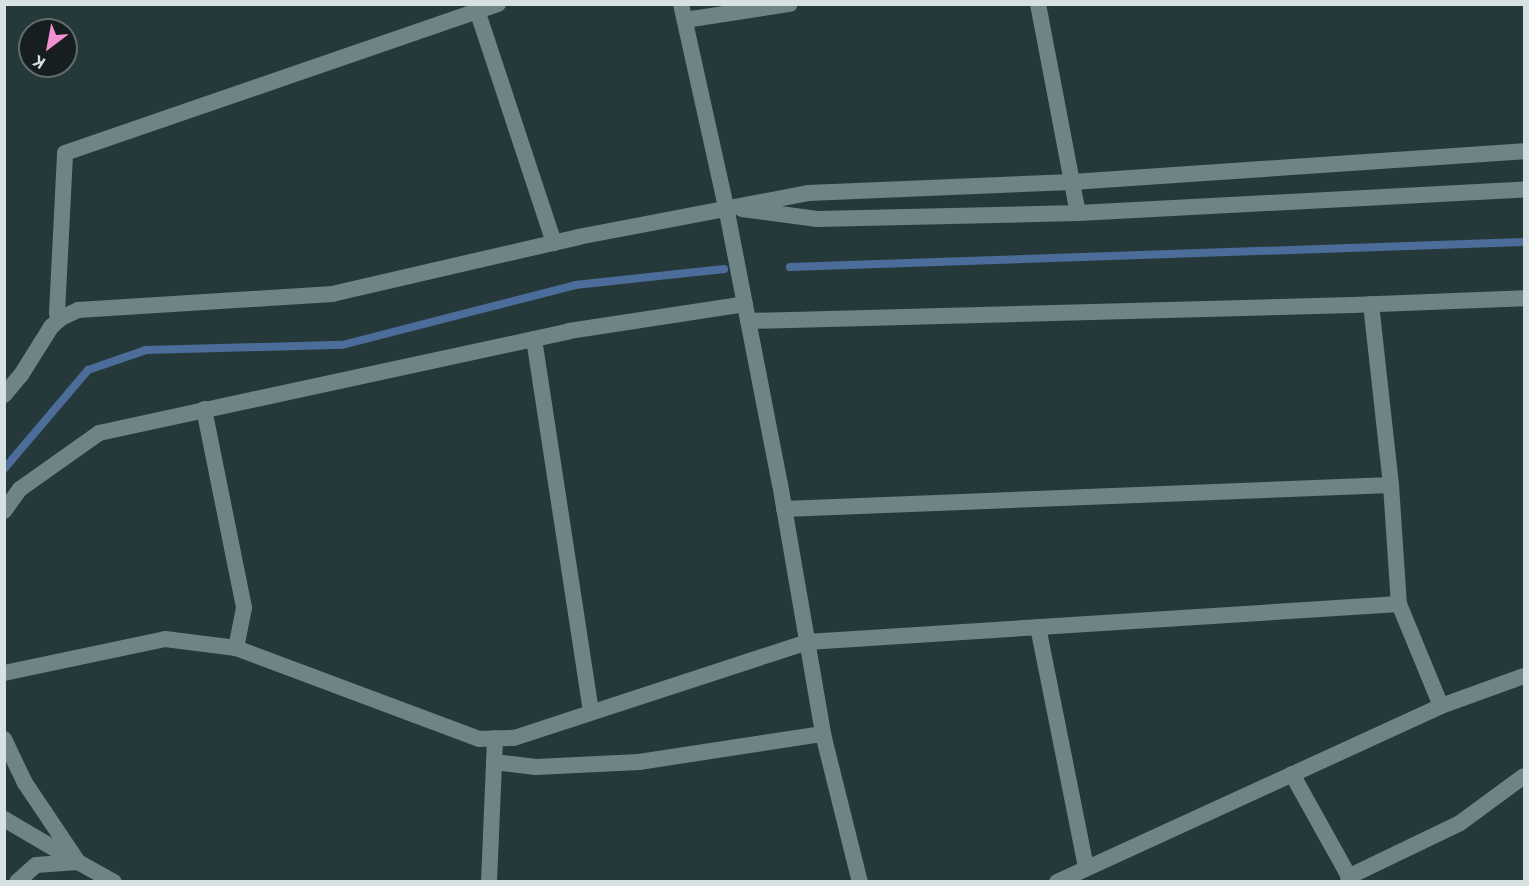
<!DOCTYPE html>
<style>
body{margin:0}
#map{position:relative;width:1529px;height:886px;overflow:hidden;background:#26393a;font-family:Roboto,sans-serif}
div>[style]{position:absolute}
.stream>*{height:8px;margin:-4px;padding:0 4px;transform-origin:4px;border-radius:4px;background:#4c6d9a}
.service>*{height:16px;margin:-8px;padding:0 8px;transform-origin:8px;border-radius:8px;background:#6e8485}
.minor>*{height:16px;margin:-8px;padding:0 8px;transform-origin:8px;border-radius:8px;background:#6e8485}
.tertiary>*{height:16px;margin:-8px;padding:0 8px;transform-origin:8px;border-radius:8px;background:#6e8485}
span{translate:-50% -50%;white-space:nowrap;text-align:center;line-height:1.15;-webkit-text-stroke:6px #161e1f;paint-order:stroke}
.frame{position:absolute;inset:0;border:6px solid #d6e1e2;pointer-events:none}
.north{position:absolute;left:18px;top:18px;width:60px;height:60px;box-sizing:border-box;background:#161e1f;border:2px solid #636c6d;border-radius:50%;rotate:212deg;font-size:16px;font-weight:700;line-height:24px;text-align:center;color:#d6e1e2}
.north::after{content:'';display:block;margin:auto;width:21px;height:27px;background:#f391d5;clip-path:polygon(50% 0,100% 100%,50% 72%,0 100%)}
</style>
<div id="map">
<div class="stream">
<i style="left:790px;top:267px;width:734px;rotate:-1.95deg"></i>
<i style="left:4px;top:469px;width:130px;rotate:-49.7deg"></i>
<i style="left:88px;top:370px;width:61px;rotate:-19deg"></i>
<i style="left:146px;top:350px;width:196px;rotate:-1.5deg"></i>
<i style="left:342px;top:345px;width:241px;rotate:-14.4deg"></i>
<i style="left:575px;top:285px;width:150px;rotate:-6.1deg"></i>
</div>
<div class="service">
<i style="left:494px;top:762px;width:42px;rotate:6.8deg"></i>
<i style="left:536px;top:767px;width:103px;rotate:-2.8deg"></i>
<i style="left:639px;top:762px;width:186px;rotate:-8.7deg"></i>
</div>
<div class="minor">
<i style="left:475px;top:4px;width:252px;rotate:71.7deg"></i>
<i style="left:681px;top:4px;width:208px;rotate:77.5deg"></i>
<i style="left:726px;top:207px;width:282px;rotate:79deg"></i>
<i style="left:780px;top:484px;width:254px;rotate:80.2deg"></i>
<i style="left:823px;top:734px;width:153px;rotate:76deg"></i>
<i style="left:1038px;top:4px;width:213px;rotate:79.2deg"></i>
<i style="left:685px;top:20px;width:106px;rotate:-8.7deg"></i>
<i style="left:742px;top:209px;width:76px;rotate:7.6deg"></i>
<i style="left:817px;top:219px;width:261px;rotate:-1.3deg"></i>
<i style="left:1078px;top:213px;width:447px;rotate:-3deg"></i>
<i style="left:1371px;top:304px;width:182px;rotate:83.7deg"></i>
<i style="left:1391px;top:485px;width:119px;rotate:86.2deg"></i>
<i style="left:1399px;top:604px;width:110px;rotate:67.6deg"></i>
<i style="left:61px;top:318px;width:6px;rotate:-129deg"></i>
<i style="left:57px;top:313px;width:160px;rotate:-87.1deg"></i>
<i style="left:65px;top:153px;width:458px;rotate:-19deg"></i>
<i style="left:748px;top:321px;width:605px;rotate:-1.51deg"></i>
<i style="left:1353px;top:305px;width:171px;rotate:-2.3deg"></i>
<i style="left:534px;top:339px;width:377px;rotate:81.3deg"></i>
<i style="left:4px;top:395px;width:26px;rotate:-50deg"></i>
<i style="left:21px;top:375px;width:57px;rotate:-58deg"></i>
<i style="left:51px;top:327px;width:13px;rotate:-42deg"></i>
<i style="left:61px;top:318px;width:19px;rotate:-25deg"></i>
<i style="left:78px;top:310px;width:255px;rotate:-3.6deg"></i>
<i style="left:332px;top:294px;width:253px;rotate:-13deg"></i>
<i style="left:578px;top:237px;width:234px;rotate:-10.8deg"></i>
<i style="left:808px;top:193px;width:264px;rotate:-2.4deg"></i>
<i style="left:1072px;top:182px;width:453px;rotate:-3.9deg"></i>
<i style="left:204px;top:409px;width:203px;rotate:78.6deg"></i>
<i style="left:244px;top:608px;width:41px;rotate:101.3deg"></i>
<i style="left:784px;top:509px;width:607px;rotate:-2.26deg"></i>
<i style="left:4px;top:511px;width:27px;rotate:-54deg"></i>
<i style="left:20px;top:489px;width:97px;rotate:-35.3deg"></i>
<i style="left:99px;top:433px;width:481px;rotate:-12.2deg"></i>
<i style="left:569px;top:331px;width:178px;rotate:-8.7deg"></i>
<i style="left:1038px;top:627px;width:246px;rotate:78.7deg"></i>
<i style="left:4px;top:673px;width:165px;rotate:-11.9deg"></i>
<i style="left:165px;top:639px;width:72px;rotate:7.2deg"></i>
<i style="left:236px;top:648px;width:259px;rotate:20.5deg"></i>
<i style="left:479px;top:739px;width:35px;rotate:-2deg"></i>
<i style="left:514px;top:738px;width:308px;rotate:-18.1deg"></i>
<i style="left:807px;top:642px;width:593px;rotate:-3.67deg"></i>
<i style="left:4px;top:739px;width:49px;rotate:64.5deg"></i>
<i style="left:25px;top:783px;width:95px;rotate:56.1deg"></i>
<i style="left:1292px;top:774px;width:124px;rotate:60.9deg"></i>
<i style="left:1348px;top:877px;width:124px;rotate:-25.7deg"></i>
<i style="left:1460px;top:823px;width:79px;rotate:-36.3deg"></i>
<i style="left:489px;top:882px;width:144px;rotate:-87.6deg"></i>
</div>
<div class="tertiary">
<i style="left:4px;top:819px;width:87px;rotate:30.4deg"></i>
<i style="left:17px;top:882px;width:25px;rotate:-42deg"></i>
<i style="left:36px;top:865px;width:42px;rotate:-4.1deg"></i>
<i style="left:78px;top:862px;width:41px;rotate:29.1deg"></i>
<i style="left:1057px;top:882px;width:422px;rotate:-24.6deg"></i>
<i style="left:1441px;top:706px;width:88px;rotate:-19.9deg"></i>
</div>
<div class="frame"></div>
<div class="north">K</div>
</div>
